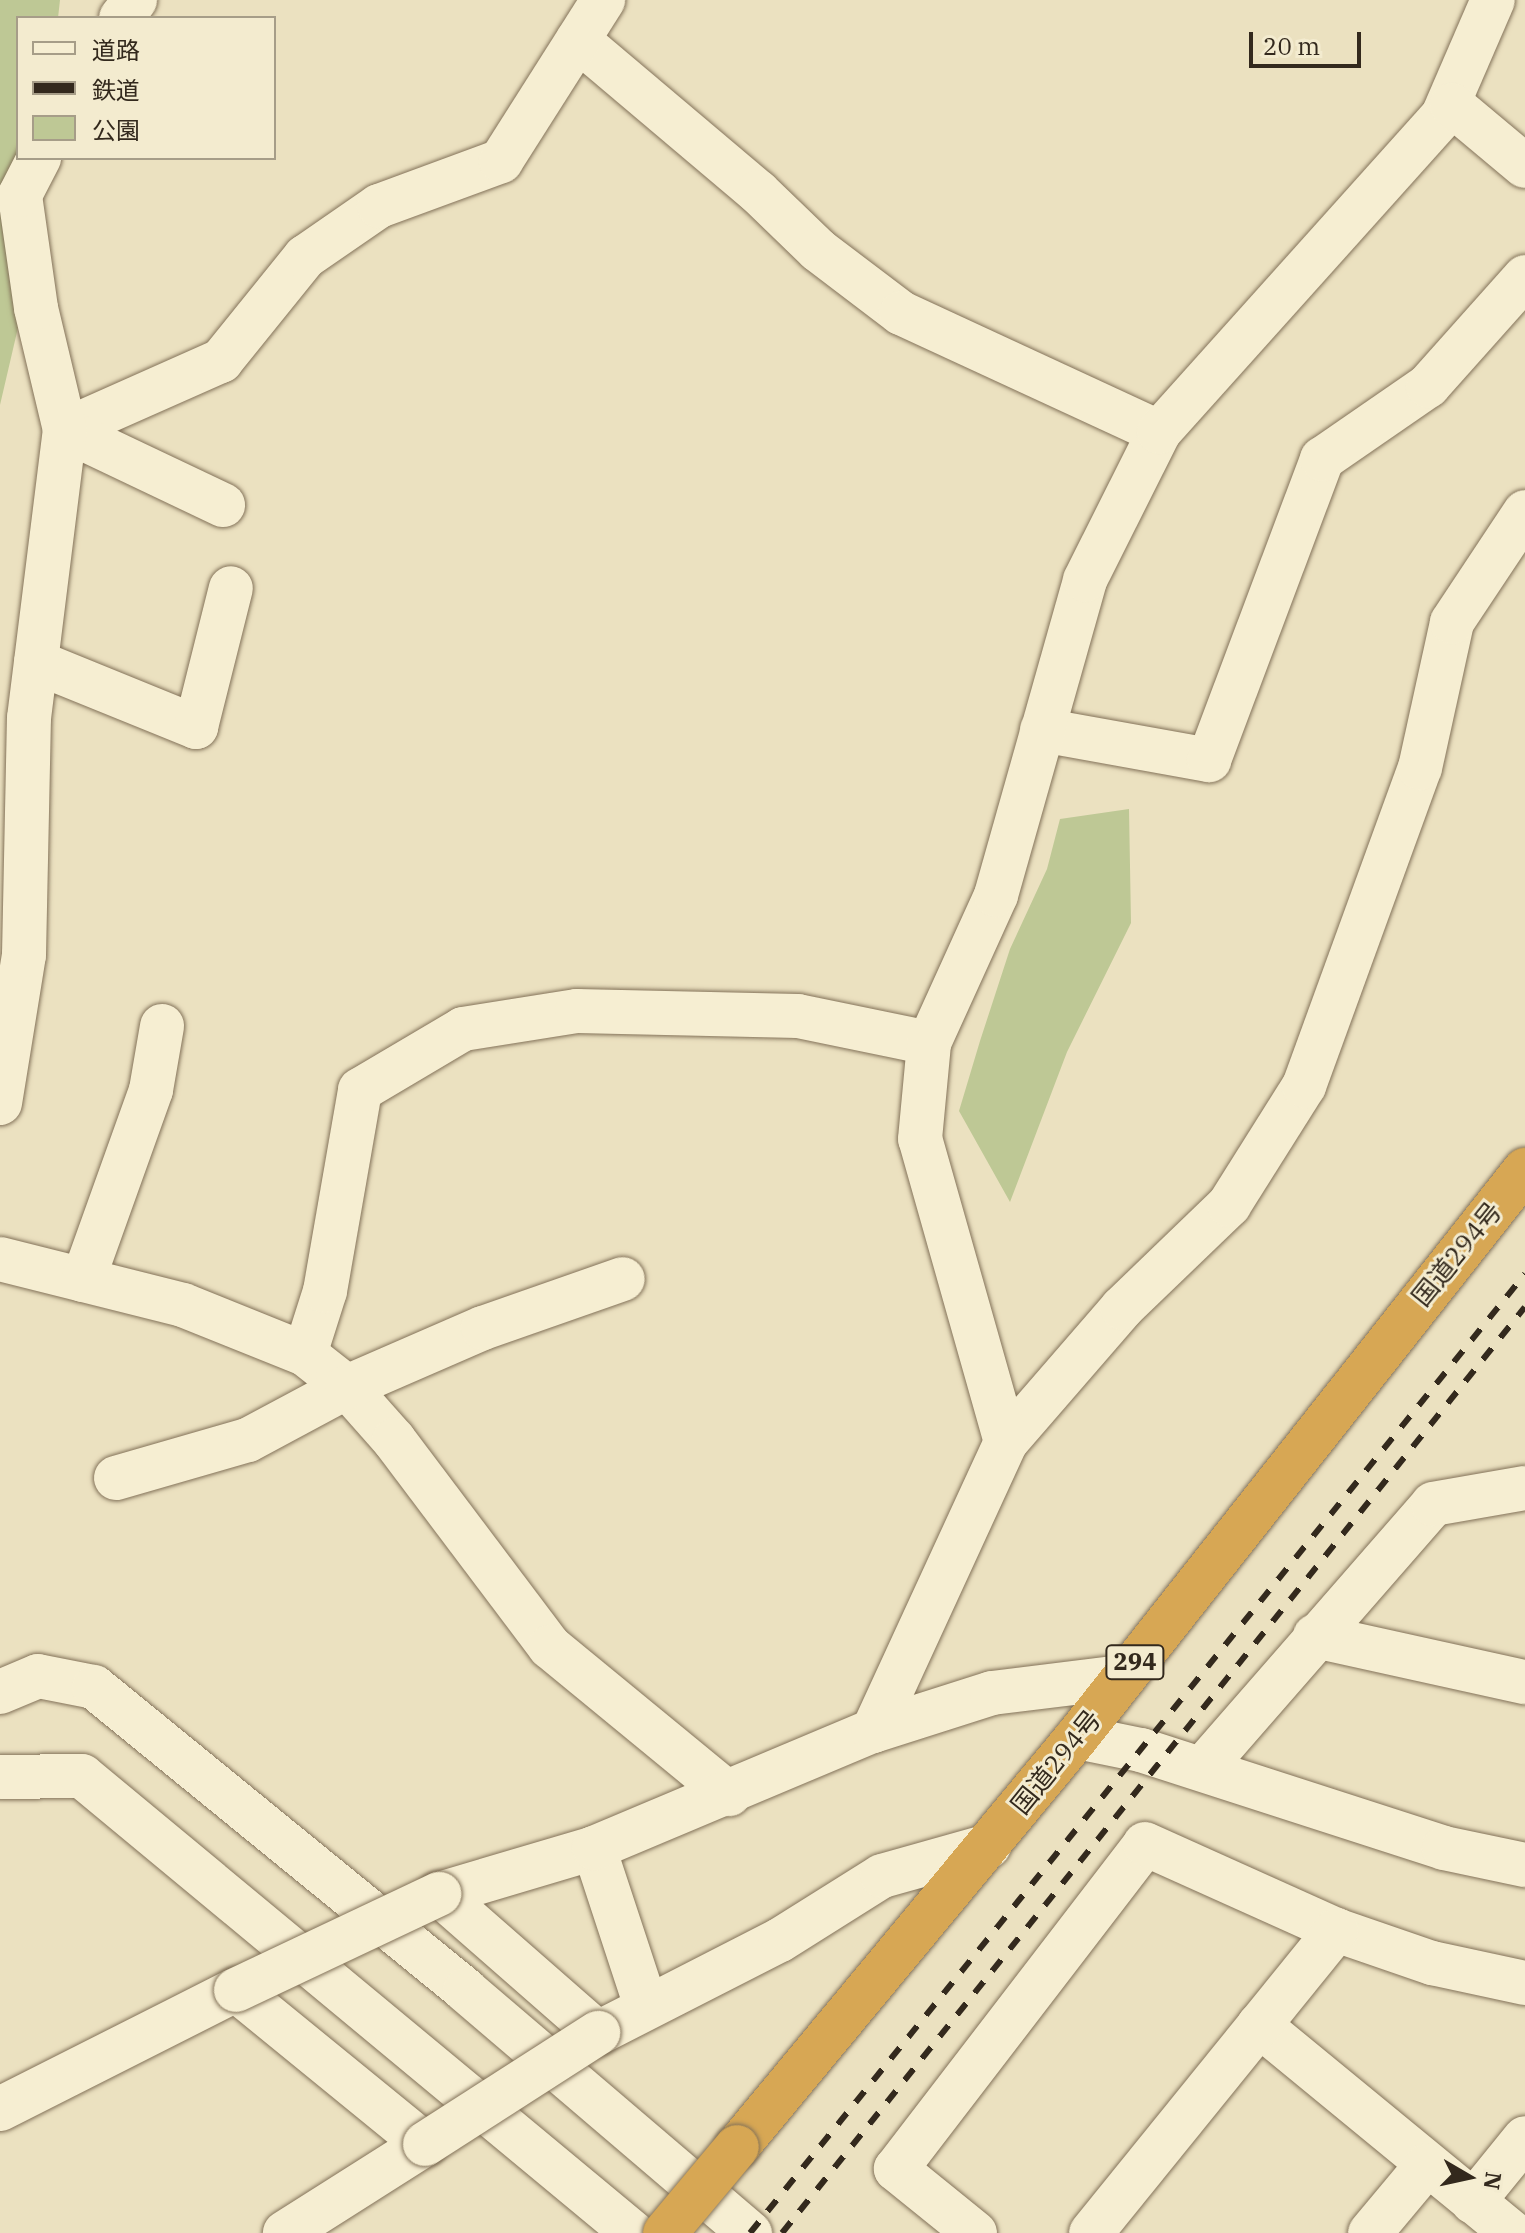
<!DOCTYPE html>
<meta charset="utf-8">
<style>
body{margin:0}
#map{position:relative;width:1525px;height:2233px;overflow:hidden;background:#ebe1c0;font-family:"IBM Plex Serif","Noto Sans JP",serif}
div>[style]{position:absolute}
.green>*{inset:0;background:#bec895}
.roads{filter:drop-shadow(0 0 2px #837259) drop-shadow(0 0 2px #837259)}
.minor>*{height:44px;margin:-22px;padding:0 22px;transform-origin:22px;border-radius:22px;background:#f6eed2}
.highway>*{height:44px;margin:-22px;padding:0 22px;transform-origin:22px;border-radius:22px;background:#d7a754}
.rail>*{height:6px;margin-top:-3px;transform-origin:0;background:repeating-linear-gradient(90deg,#33291d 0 14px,transparent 0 28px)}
.bridges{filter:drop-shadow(0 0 2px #837259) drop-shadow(0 0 2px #837259)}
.minor-bridge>*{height:44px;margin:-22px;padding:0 22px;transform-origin:22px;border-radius:22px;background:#f6eed2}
.highway-bridge>*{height:44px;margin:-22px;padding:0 22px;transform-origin:22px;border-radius:22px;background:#d7a754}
span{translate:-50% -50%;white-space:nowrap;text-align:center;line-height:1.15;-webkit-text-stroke:6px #f3ebcf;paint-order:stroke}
.shield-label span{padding:2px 6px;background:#f3ebcf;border:2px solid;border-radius:6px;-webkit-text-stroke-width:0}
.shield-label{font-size:24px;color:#33291d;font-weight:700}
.street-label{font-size:26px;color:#33291d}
.legend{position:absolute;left:16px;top:16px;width:260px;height:144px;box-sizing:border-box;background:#f3ebcf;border:2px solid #a69d88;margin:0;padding:10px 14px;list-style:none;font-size:24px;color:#33291d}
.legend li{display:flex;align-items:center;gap:16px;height:40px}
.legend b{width:40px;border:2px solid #a69d88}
.north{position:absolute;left:1429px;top:2137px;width:80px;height:80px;-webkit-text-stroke:6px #f3ebcf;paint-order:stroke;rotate:99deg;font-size:22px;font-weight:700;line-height:32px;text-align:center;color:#33291d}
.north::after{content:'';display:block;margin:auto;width:28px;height:36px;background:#33291d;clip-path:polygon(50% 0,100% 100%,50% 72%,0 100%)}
.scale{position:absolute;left:1249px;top:32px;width:112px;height:36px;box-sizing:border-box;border:4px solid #33291d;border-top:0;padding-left:10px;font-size:24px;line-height:28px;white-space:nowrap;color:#33291d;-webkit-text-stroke:6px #f3ebcf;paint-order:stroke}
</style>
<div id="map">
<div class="green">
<i style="clip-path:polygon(0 0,60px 0,58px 18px,18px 18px,18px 158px,27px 289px,0 405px)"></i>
<i style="clip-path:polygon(1129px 809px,1131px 923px,1067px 1052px,1010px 1202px,959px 1111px,980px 1041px,1010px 949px,1047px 869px,1060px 819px)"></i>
</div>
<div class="roads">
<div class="minor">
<i style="left:121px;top:18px;width:23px;rotate:-52deg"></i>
<i style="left:578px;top:40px;width:236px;rotate:40.2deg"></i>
<i style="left:758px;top:192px;width:83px;rotate:44deg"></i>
<i style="left:818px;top:250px;width:104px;rotate:37.2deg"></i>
<i style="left:901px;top:313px;width:284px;rotate:24.8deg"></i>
<i style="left:1444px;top:113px;width:123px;rotate:-66.6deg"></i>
<i style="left:65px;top:430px;width:171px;rotate:-23.9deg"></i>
<i style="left:221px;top:361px;width:134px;rotate:-51.1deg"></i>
<i style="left:305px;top:257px;width:90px;rotate:-34.6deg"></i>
<i style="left:379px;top:206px;width:130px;rotate:-20.2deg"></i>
<i style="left:501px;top:161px;width:191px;rotate:-57.6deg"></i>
<i style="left:65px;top:430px;width:175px;rotate:25.4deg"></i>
<i style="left:36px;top:662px;width:173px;rotate:22.1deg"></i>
<i style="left:196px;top:727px;width:143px;rotate:-75.9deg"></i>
<i style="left:1042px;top:730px;width:170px;rotate:10.2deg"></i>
<i style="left:1209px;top:760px;width:322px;rotate:-69.4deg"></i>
<i style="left:1322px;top:459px;width:129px;rotate:-34.6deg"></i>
<i style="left:1428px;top:386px;width:146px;rotate:-48.3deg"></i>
<i style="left:0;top:1103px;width:150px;rotate:-80.8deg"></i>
<i style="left:24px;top:955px;width:237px;rotate:-88.8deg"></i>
<i style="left:29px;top:718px;width:290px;rotate:-82.9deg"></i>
<i style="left:65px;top:430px;width:125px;rotate:-103.4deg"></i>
<i style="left:36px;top:308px;width:114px;rotate:-98.1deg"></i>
<i style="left:20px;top:195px;width:42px;rotate:-62.8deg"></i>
<i style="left:0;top:1259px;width:189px;rotate:14.1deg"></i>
<i style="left:183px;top:1305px;width:131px;rotate:21.9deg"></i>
<i style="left:305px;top:1354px;width:53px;rotate:38.2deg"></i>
<i style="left:347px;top:1387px;width:71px;rotate:48.4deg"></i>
<i style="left:394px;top:1440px;width:259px;rotate:53deg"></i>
<i style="left:550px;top:1647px;width:232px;rotate:39.4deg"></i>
<i style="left:83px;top:1280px;width:202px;rotate:-70.3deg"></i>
<i style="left:151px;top:1090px;width:65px;rotate:-80.2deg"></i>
<i style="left:305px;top:1354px;width:66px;rotate:-72.4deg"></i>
<i style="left:325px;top:1291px;width:204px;rotate:-80.1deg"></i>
<i style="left:360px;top:1090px;width:120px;rotate:-30.6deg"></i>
<i style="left:463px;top:1029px;width:115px;rotate:-9deg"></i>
<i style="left:577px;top:1011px;width:221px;rotate:1.3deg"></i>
<i style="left:798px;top:1016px;width:134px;rotate:11.6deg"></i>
<i style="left:1006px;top:1442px;width:177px;rotate:-49.1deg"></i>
<i style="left:1122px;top:1308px;width:149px;rotate:-43.9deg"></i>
<i style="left:1229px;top:1205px;width:141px;rotate:-57.8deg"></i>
<i style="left:1304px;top:1086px;width:338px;rotate:-70deg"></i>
<i style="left:1420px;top:768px;width:149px;rotate:-77.6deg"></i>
<i style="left:1452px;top:622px;width:132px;rotate:-56.4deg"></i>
<i style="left:116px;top:1478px;width:137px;rotate:-16.1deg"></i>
<i style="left:248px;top:1440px;width:112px;rotate:-28.2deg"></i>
<i style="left:347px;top:1387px;width:148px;rotate:-23.5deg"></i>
<i style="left:483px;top:1328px;width:148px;rotate:-19.3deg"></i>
<i style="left:1315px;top:1636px;width:215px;rotate:12.4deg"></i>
<i style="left:0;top:1692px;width:41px;rotate:-22.8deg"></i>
<i style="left:38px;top:1676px;width:57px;rotate:11.1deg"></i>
<i style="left:94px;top:1687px;width:479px;rotate:39.2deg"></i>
<i style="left:465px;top:1990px;width:375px;rotate:40.5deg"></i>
<i style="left:873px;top:1731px;width:318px;rotate:-65.3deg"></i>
<i style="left:1006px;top:1442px;width:315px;rotate:-105.8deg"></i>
<i style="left:920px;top:1139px;width:96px;rotate:-84.6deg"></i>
<i style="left:929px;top:1043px;width:162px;rotate:-65.6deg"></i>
<i style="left:996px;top:895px;width:327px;rotate:-74.2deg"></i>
<i style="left:1085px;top:580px;width:165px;rotate:-63.4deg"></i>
<i style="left:1159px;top:432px;width:439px;rotate:-48.1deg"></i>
<i style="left:1452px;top:105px;width:95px;rotate:39.9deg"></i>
<i style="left:1077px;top:1737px;width:65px;rotate:11.5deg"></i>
<i style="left:1141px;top:1750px;width:318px;rotate:17.9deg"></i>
<i style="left:1444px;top:1848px;width:83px;rotate:11.9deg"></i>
<i style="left:1203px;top:1768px;width:350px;rotate:-48.9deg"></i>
<i style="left:1433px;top:1504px;width:93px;rotate:-9.9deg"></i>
<i style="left:0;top:1777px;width:82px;rotate:-0.7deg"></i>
<i style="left:82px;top:1776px;width:716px;rotate:39.67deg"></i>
<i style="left:594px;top:1848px;width:166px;rotate:71.8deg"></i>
<i style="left:439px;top:1894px;width:162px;rotate:-16.5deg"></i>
<i style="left:594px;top:1848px;width:303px;rotate:-22.8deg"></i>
<i style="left:873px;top:1731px;width:125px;rotate:-17.7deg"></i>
<i style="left:992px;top:1693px;width:132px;rotate:-7deg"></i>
<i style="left:439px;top:1894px;width:211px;rotate:41.2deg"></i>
<i style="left:598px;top:2033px;width:204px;rotate:-27.1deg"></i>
<i style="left:780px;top:1940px;width:120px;rotate:-32.1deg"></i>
<i style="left:882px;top:1876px;width:111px;rotate:-15.7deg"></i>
<i style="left:1259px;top:2025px;width:328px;rotate:39.4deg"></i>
<i style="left:0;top:2109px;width:264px;rotate:-26.8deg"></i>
<i style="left:236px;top:1990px;width:244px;rotate:39.2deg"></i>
<i style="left:425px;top:2144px;width:166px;rotate:147.6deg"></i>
<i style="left:1473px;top:2202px;width:82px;rotate:-50.9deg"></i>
<i style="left:975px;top:2233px;width:102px;rotate:-141deg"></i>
<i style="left:896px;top:2169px;width:409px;rotate:-52.5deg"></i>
<i style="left:1145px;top:1844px;width:209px;rotate:24.2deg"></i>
<i style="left:1336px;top:1930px;width:102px;rotate:19deg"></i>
<i style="left:1432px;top:1963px;width:95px;rotate:12.1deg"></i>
<i style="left:1091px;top:2233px;width:390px;rotate:-51deg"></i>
<i style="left:1370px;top:2233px;width:87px;rotate:-50.1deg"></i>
</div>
<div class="highway">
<i style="left:737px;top:2147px;width:533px;rotate:-50.33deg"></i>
<i style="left:1077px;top:1737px;width:723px;rotate:-51.69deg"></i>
</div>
</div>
<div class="rail">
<i style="left:750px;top:2233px;width:1233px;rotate:-51.06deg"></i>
<i style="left:782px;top:2233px;width:1187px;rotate:-51.26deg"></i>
</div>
<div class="bridges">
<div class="minor-bridge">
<i style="left:236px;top:1990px;width:225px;rotate:-25.3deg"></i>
<i style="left:425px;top:2144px;width:206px;rotate:-32.7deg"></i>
</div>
<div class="highway-bridge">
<i style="left:665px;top:2233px;width:112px;rotate:-50.1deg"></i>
</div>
</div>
<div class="shield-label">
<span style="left:1135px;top:1662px">294</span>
</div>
<div class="street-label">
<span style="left:1457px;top:1254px;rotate:-51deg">国道294号</span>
<span style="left:1056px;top:1762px;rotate:-51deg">国道294号</span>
</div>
<ul class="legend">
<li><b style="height:10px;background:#f6eed2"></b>道路</li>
<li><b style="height:10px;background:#33291d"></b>鉄道</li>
<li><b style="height:22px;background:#bec895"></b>公園</li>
</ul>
<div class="north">N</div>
<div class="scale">20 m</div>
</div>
